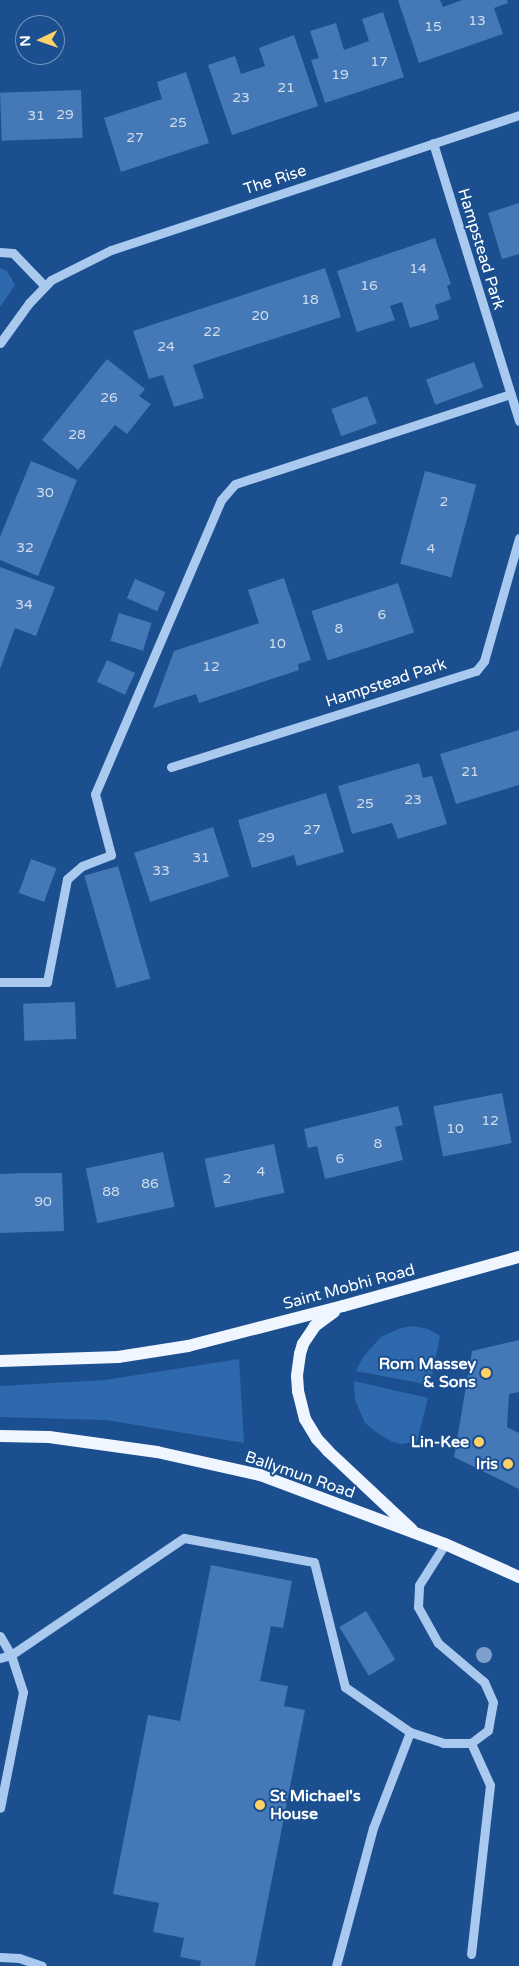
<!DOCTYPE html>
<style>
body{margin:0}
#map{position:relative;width:519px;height:1966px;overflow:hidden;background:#1b4f8f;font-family:"Varela Round",sans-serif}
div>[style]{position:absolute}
.green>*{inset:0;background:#2e69ad}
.building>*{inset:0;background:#4478b7;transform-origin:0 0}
.minor>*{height:9px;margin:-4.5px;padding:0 4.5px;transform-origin:4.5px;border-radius:4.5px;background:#a9c9ee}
.major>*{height:12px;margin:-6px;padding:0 6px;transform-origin:6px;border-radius:6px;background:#f0f6ff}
.trees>*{width:16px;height:16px;margin:-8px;border-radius:50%;background:#7ea0ca}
.dots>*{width:14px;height:14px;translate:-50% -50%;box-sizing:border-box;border:2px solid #1b4f8f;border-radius:50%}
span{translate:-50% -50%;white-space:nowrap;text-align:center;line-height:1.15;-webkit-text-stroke:4px #1b4f8f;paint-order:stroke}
.number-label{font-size:14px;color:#d0dded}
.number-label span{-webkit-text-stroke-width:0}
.street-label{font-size:16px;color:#fff}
.poi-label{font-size:16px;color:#fff;font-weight:700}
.right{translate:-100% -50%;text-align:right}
.left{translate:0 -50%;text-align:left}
.north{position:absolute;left:15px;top:15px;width:50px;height:50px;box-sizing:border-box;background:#1b4f8f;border:1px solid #7695bc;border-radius:50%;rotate:267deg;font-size:14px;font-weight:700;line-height:20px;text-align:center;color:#fff}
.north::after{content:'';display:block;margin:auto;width:18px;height:22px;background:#ffd166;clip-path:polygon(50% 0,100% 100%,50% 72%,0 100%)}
</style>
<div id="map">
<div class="green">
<i style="clip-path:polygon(0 268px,7px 271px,15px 285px,0 307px)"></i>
<i style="clip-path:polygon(413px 1326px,428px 1329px,440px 1336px,430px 1385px,356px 1371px,363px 1357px,381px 1337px,401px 1328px)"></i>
<i style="clip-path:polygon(239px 1359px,244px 1443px,106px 1420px,0 1417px,0 1386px,105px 1380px)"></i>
<i style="clip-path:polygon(354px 1381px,428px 1398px,417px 1442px,401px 1444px,391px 1441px,377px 1433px,365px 1423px,355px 1400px)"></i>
</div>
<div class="building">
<i style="clip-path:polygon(398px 0,440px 0,443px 7px,462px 0,507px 0,508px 3px,494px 8px,503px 34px,419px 63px)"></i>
<i style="clip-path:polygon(383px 12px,404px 77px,325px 103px,311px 60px,319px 58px,310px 31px,336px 23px,344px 50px,369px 41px,362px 19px)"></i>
<i style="clip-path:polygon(294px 35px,318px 106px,232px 135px,208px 65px,235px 56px,241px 74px,265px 66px,259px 48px)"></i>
<i style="clip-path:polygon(186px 72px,209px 143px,121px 172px,104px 118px,162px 99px,157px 82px)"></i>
<i style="left:81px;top:90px;width:48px;height:81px;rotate:88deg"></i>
<i style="clip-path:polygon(519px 203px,519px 254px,502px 259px,488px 213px)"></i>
<i style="clip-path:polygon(435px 238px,451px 284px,447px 286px,451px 299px,435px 305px,439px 319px,410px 328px,402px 302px,390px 306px,395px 320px,357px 332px,337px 271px)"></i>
<i style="clip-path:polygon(325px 268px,341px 317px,193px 365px,204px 398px,174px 407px,163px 375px,149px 379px,133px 331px)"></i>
<i style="clip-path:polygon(107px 359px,145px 389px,139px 396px,151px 404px,127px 434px,115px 425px,78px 470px,42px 440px)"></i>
<i style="left:474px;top:362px;width:27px;height:51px;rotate:70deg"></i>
<i style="left:367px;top:396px;width:29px;height:38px;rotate:70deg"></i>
<i style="clip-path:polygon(31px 461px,77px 480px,38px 576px,0 560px,0 537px)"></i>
<i style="left:425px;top:471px;width:53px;height:96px;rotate:15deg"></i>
<i style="clip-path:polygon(0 567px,55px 587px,36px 636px,15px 628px,0 669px)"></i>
<i style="clip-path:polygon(284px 578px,311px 660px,298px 664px,299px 670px,199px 703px,196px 694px,153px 708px,174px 651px,259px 623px,248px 590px)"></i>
<i style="left:135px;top:579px;width:33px;height:21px;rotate:23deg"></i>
<i style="left:398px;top:583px;width:52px;height:91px;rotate:72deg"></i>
<i style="left:119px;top:613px;width:34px;height:29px;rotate:17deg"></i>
<i style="left:107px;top:660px;width:31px;height:24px;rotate:25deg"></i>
<i style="clip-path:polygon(519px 730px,519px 785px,456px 804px,440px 754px)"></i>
<i style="clip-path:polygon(419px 763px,423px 778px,432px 776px,447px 824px,398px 839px,392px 823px,352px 834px,338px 786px)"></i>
<i style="clip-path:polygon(326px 793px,344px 852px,297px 866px,294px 855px,252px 868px,238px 820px)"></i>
<i style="left:213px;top:827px;width:52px;height:83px;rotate:72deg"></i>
<i style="left:31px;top:859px;width:27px;height:36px;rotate:20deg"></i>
<i style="left:118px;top:866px;width:117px;height:35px;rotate:74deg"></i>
<i style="left:75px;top:1002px;width:37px;height:52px;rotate:88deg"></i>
<i style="left:502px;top:1093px;width:51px;height:70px;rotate:79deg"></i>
<i style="clip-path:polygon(398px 1106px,403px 1125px,395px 1127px,403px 1160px,325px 1179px,317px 1146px,308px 1148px,304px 1129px)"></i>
<i style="left:274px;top:1144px;width:50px;height:71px;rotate:78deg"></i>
<i style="left:163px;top:1152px;width:56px;height:79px;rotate:78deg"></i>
<i style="clip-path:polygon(22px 1173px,62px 1173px,64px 1231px,0 1233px,0 1174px)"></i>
<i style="clip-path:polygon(519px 1340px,519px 1392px,509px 1394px,507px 1427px,519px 1433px,519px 1489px,454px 1457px,472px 1351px)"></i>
<i style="clip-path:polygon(211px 1565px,292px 1581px,283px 1628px,271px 1626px,260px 1681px,288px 1686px,284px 1706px,305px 1710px,255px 1966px,200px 1966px,201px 1961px,180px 1957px,184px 1938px,153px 1932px,159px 1903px,113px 1894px,148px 1715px,180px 1721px)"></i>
<i style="left:366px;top:1611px;width:57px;height:31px;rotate:59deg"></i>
</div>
<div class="minor">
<i style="left:433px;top:143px;width:291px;rotate:72.8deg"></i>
<i style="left:0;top:252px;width:13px;rotate:4deg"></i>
<i style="left:13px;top:253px;width:46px;rotate:45.9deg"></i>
<i style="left:0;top:343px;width:49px;rotate:-54.1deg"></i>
<i style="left:29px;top:303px;width:32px;rotate:-46deg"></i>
<i style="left:51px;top:280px;width:67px;rotate:-26.6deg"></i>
<i style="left:111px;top:250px;width:430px;rotate:-18.3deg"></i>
<i style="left:171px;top:767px;width:320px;rotate:-17.5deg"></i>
<i style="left:476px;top:671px;width:13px;rotate:-51deg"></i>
<i style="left:484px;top:661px;width:128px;rotate:-74.1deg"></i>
<i style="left:0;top:982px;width:47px"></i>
<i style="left:47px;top:982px;width:105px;rotate:-79deg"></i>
<i style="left:67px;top:879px;width:20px;rotate:-41deg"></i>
<i style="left:82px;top:866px;width:31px;rotate:-21deg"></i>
<i style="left:111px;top:855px;width:63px;rotate:-104.7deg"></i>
<i style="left:95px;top:794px;width:320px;rotate:-66.8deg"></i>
<i style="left:221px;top:500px;width:21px;rotate:-49deg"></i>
<i style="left:235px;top:484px;width:290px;rotate:-18.1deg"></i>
<i style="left:0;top:1636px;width:22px;rotate:60deg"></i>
<i style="left:11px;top:1655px;width:39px;rotate:72deg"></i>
<i style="left:23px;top:1692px;width:118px;rotate:101.2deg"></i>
<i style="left:0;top:1658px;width:11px;rotate:-15deg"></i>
<i style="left:11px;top:1655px;width:209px;rotate:-34.1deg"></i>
<i style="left:184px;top:1538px;width:132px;rotate:10.5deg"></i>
<i style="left:314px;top:1562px;width:129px;rotate:76.1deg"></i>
<i style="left:345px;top:1687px;width:79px;rotate:34.7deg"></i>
<i style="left:410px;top:1732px;width:35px;rotate:18deg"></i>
<i style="left:443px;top:1743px;width:28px"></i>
<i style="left:471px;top:1743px;width:21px;rotate:-37deg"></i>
<i style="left:488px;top:1730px;width:28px;rotate:-80deg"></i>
<i style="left:493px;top:1702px;width:22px;rotate:-114deg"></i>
<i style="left:484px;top:1682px;width:60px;rotate:-139.7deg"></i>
<i style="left:438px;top:1643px;width:41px;rotate:-119.1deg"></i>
<i style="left:418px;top:1607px;width:22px;rotate:-87deg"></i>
<i style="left:419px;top:1585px;width:49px;rotate:-57.6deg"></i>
<i style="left:471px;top:1743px;width:46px;rotate:65.7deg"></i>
<i style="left:490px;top:1785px;width:170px;rotate:96.4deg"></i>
<i style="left:0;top:1957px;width:19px;rotate:3deg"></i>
<i style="left:19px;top:1958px;width:24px;rotate:19deg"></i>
<i style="left:336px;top:1966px;width:143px;rotate:-75deg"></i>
<i style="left:373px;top:1828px;width:103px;rotate:-68.9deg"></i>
</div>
<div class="major">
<i style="left:334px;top:1312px;width:24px;rotate:144deg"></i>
<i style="left:315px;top:1326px;width:22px;rotate:124deg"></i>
<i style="left:303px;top:1344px;width:10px;rotate:107deg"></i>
<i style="left:300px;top:1354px;width:22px;rotate:98deg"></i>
<i style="left:297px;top:1376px;width:15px;rotate:86deg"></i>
<i style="left:298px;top:1391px;width:29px;rotate:76deg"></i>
<i style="left:305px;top:1419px;width:23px;rotate:59deg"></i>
<i style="left:317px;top:1439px;width:16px;rotate:47deg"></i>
<i style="left:328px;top:1451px;width:115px;rotate:43.2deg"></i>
<i style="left:0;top:1361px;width:118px;rotate:-1.9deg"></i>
<i style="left:118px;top:1357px;width:71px;rotate:-8.9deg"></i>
<i style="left:188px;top:1346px;width:160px;rotate:-14.5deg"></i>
<i style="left:343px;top:1306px;width:183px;rotate:-15.6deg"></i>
<i style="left:0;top:1436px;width:49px;rotate:1.2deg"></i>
<i style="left:49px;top:1437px;width:109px;rotate:7.9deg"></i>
<i style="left:157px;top:1452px;width:106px;rotate:12.6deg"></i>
<i style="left:260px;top:1475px;width:197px;rotate:20.5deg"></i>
<i style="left:445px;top:1544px;width:81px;rotate:24deg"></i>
</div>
<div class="trees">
<i style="left:484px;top:1655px"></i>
</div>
<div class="dots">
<i style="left:486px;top:1373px;background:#ffd166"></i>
<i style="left:479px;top:1442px;background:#ffd166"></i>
<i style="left:508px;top:1464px;background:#ffd166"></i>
<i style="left:260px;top:1805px;background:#ffd166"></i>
</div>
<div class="number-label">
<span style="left:477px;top:21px">13</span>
<span style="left:433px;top:27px">15</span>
<span style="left:379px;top:62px">17</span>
<span style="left:340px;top:75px">19</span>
<span style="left:286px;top:88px">21</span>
<span style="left:241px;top:98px">23</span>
<span style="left:65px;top:115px">29</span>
<span style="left:36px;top:116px">31</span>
<span style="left:178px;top:123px">25</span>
<span style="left:135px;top:138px">27</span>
<span style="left:418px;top:269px">14</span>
<span style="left:369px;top:286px">16</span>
<span style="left:310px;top:300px">18</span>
<span style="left:260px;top:316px">20</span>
<span style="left:212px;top:332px">22</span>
<span style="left:166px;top:347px">24</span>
<span style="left:109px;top:398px">26</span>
<span style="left:77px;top:435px">28</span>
<span style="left:45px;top:493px">30</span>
<span style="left:444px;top:502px">2</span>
<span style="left:25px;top:548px">32</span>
<span style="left:431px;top:549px">4</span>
<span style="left:24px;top:605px">34</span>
<span style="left:382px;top:615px">6</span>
<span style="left:339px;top:629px">8</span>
<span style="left:277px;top:644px">10</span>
<span style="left:211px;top:667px">12</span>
<span style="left:470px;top:772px">21</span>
<span style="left:413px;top:800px">23</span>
<span style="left:365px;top:804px">25</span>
<span style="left:312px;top:830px">27</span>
<span style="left:266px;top:838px">29</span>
<span style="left:201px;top:858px">31</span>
<span style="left:161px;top:871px">33</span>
<span style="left:490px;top:1121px">12</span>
<span style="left:455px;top:1129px">10</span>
<span style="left:378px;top:1144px">8</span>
<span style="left:340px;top:1159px">6</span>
<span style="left:261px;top:1172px">4</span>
<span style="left:227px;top:1179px">2</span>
<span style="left:150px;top:1184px">86</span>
<span style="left:111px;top:1192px">88</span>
<span style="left:43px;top:1202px">90</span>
</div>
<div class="street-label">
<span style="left:275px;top:180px;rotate:-18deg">The Rise</span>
<span style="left:481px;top:249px;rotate:73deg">Hampstead Park</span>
<span style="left:386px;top:683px;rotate:-18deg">Hampstead Park</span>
<span style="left:349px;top:1287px;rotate:-15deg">Saint Mobhi Road</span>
<span style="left:300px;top:1475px;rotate:19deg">Ballymun Road</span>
</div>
<div class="poi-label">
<span class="right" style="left:476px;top:1373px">Rom Massey<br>&amp; Sons</span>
<span class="right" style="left:469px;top:1442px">Lin-Kee</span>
<span class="right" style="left:498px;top:1464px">Iris</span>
<span class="left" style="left:270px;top:1805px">St Michael's<br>House</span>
</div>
<div class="north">N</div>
</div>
